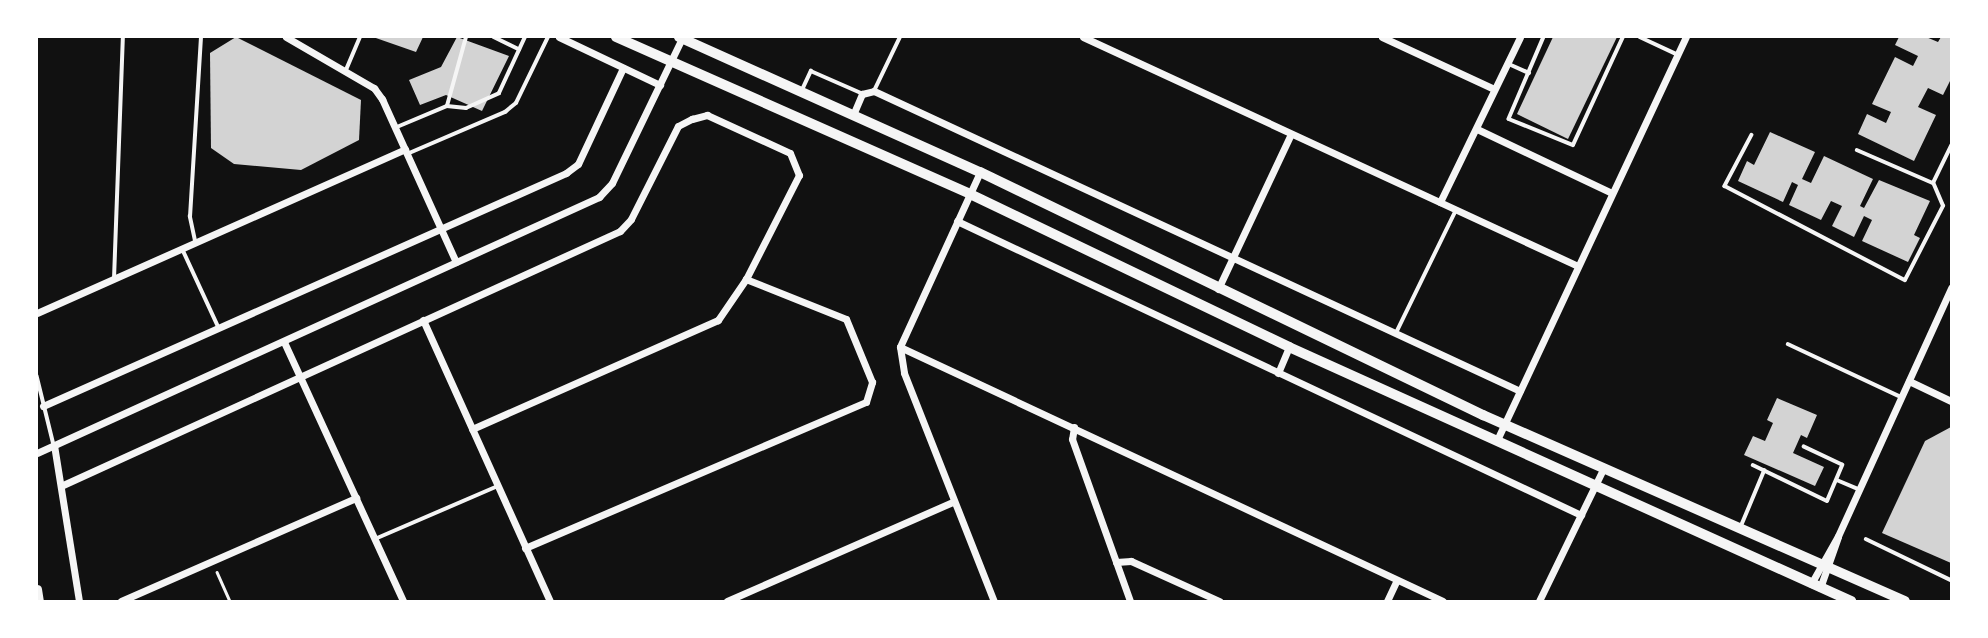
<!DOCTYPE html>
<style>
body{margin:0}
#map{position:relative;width:1988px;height:638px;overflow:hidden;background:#111;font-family:"Fira Sans Condensed",sans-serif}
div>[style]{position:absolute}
.building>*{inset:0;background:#d3d3d3}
.path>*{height:2.5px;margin:-1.25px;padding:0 1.25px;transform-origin:1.25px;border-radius:1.25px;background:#f5f5f5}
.service>*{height:3.5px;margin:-1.75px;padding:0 1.75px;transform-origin:1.75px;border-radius:1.75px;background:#f5f5f5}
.minor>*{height:7px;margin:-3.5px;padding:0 3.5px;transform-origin:3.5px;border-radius:3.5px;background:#f5f5f5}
.tertiary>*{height:9px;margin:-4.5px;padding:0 4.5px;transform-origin:4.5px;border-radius:4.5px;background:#f5f5f5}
.secondary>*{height:10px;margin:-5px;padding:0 5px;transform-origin:5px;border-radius:5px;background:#f5f5f5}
span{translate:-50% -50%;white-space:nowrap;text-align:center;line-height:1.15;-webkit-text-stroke:6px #fff;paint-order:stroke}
.frame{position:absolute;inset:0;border:38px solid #fff;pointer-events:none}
</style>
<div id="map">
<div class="building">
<i style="clip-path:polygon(236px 37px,361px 100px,359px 140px,301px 170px,234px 164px,211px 148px,210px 53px)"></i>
<i style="clip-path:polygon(373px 37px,423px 37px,416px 52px)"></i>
<i style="clip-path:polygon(457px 37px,509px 56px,482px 111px,446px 95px,420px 105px,409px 80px,441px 67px)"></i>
<i style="clip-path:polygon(1553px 37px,1617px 37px,1568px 139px,1517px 114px)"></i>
<i style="clip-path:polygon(1899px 37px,1926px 37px,1938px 42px,1941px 37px,1951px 38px,1951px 79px,1943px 95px,1928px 88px,1918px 107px,1936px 115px,1914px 161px,1858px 134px,1867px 114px,1886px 123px,1891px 112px,1872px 104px,1895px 57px,1913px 66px,1918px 56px,1895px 45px)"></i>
<i style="clip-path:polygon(1770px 132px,1815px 152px,1802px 179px,1811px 183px,1824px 156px,1873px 179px,1860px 206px,1864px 208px,1879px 180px,1930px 201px,1914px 235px,1920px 238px,1908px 262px,1862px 241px,1872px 220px,1864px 216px,1854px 237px,1832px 226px,1842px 206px,1831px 201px,1821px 220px,1789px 205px,1798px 185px,1792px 182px,1783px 202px,1738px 181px,1747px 161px,1754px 165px)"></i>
<i style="clip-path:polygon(1777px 398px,1817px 415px,1807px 438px,1801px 435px,1793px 453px,1824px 467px,1815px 486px,1744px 455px,1753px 436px,1765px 441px,1773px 423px,1767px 420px)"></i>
<i style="clip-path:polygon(1951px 427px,1951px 563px,1882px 533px,1925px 441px)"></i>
</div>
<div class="path">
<i style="left:217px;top:572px;width:32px;rotate:66deg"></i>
</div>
<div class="service">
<i style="left:494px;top:37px;width:28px;rotate:26deg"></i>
<i style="left:1544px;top:37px;width:89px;rotate:113.1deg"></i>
<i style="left:1509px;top:119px;width:69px;rotate:22.1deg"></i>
<i style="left:1573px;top:145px;width:119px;rotate:-65.2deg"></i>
<i style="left:1640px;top:37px;width:40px;rotate:25deg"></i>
<i style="left:1509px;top:64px;width:22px;rotate:24deg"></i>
<i style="left:346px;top:70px;width:36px;rotate:-67deg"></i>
<i style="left:802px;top:90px;width:21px;rotate:-65deg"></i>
<i style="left:811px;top:71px;width:55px;rotate:23.7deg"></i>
<i style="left:874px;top:91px;width:60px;rotate:-64.3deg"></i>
<i style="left:447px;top:106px;width:72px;rotate:-74.6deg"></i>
<i style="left:397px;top:127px;width:54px;rotate:-22.8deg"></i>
<i style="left:447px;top:106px;width:19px;rotate:6deg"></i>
<i style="left:466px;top:108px;width:36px;rotate:-24deg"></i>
<i style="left:499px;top:93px;width:62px;rotate:-65.1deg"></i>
<i style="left:1752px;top:135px;width:58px;rotate:117.9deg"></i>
<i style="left:1725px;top:186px;width:203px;rotate:27.6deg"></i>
<i style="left:1905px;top:280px;width:83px;rotate:-62.8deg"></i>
<i style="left:1943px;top:206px;width:25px;rotate:-113deg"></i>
<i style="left:1857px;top:150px;width:83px;rotate:23.5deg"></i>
<i style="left:1933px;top:183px;width:41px;rotate:-64.1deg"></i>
<i style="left:407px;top:154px;width:107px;rotate:-23.2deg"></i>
<i style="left:505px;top:112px;width:14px;rotate:-39deg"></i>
<i style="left:516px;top:103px;width:73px;rotate:-64.1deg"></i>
<i style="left:195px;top:241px;width:25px;rotate:-102deg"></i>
<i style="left:190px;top:217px;width:180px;rotate:-86.5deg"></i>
<i style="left:183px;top:250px;width:86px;rotate:65.2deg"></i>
<i style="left:114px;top:279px;width:242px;rotate:-87.9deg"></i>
<i style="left:1396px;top:333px;width:137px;rotate:-64deg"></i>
<i style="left:1788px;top:344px;width:123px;rotate:25.1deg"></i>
<i style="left:37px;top:376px;width:71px;rotate:76.2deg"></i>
<i style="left:1753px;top:465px;width:82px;rotate:25.9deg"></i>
<i style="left:1827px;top:501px;width:39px;rotate:-67deg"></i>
<i style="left:1842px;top:465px;width:42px;rotate:-154.7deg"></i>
<i style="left:1837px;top:480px;width:23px;rotate:23deg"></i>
<i style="left:1741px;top:526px;width:60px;rotate:-67.3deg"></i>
<i style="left:375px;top:539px;width:134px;rotate:-23.3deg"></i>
<i style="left:1866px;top:539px;width:94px;rotate:25.8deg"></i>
</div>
<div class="minor">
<i style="left:286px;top:37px;width:102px;rotate:30.1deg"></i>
<i style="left:374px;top:88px;width:14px;rotate:54deg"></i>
<i style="left:382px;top:99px;width:179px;rotate:65.6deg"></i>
<i style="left:559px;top:37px;width:112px;rotate:25.4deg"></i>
<i style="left:1083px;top:37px;width:545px;rotate:24.83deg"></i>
<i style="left:1382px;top:37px;width:123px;rotate:24.9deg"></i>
<i style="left:853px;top:115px;width:23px;rotate:-67deg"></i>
<i style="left:862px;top:94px;width:12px;rotate:-14deg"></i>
<i style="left:874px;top:91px;width:712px;rotate:24.91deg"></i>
<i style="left:1477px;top:129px;width:149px;rotate:25.4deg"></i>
<i style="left:980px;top:172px;width:192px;rotate:114.6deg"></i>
<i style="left:900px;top:347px;width:26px;rotate:81deg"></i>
<i style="left:904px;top:373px;width:245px;rotate:68.5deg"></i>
<i style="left:1440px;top:202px;width:183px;rotate:-64.1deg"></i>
<i style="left:957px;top:221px;width:690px;rotate:25.23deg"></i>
<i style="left:1218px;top:289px;width:171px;rotate:-64.8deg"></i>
<i style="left:37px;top:313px;width:403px;rotate:-24deg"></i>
<i style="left:423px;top:320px;width:308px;rotate:65.7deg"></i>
<i style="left:284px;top:342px;width:285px;rotate:65.3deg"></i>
<i style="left:900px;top:347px;width:599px;rotate:25.07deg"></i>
<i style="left:1278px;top:373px;width:28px;rotate:-67deg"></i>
<i style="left:1909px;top:381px;width:47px;rotate:25.5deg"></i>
<i style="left:43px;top:406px;width:573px;rotate:-24.01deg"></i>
<i style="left:566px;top:173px;width:15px;rotate:-37deg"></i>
<i style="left:578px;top:164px;width:106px;rotate:-64.9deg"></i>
<i style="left:1074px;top:427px;width:12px;rotate:99deg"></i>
<i style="left:1072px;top:439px;width:172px;rotate:70.3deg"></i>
<i style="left:1497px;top:440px;width:445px;rotate:-64.9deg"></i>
<i style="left:54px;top:445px;width:158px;rotate:80.9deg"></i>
<i style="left:37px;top:453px;width:618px;rotate:-24.49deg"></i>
<i style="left:599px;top:197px;width:19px;rotate:-47deg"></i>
<i style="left:612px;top:183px;width:161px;rotate:-64.2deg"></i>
<i style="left:63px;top:485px;width:612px;rotate:-24.51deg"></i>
<i style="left:620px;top:231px;width:16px;rotate:-47deg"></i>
<i style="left:631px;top:219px;width:104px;rotate:-63.2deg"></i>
<i style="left:678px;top:126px;width:16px;rotate:-27deg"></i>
<i style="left:692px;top:119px;width:16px;rotate:-15deg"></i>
<i style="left:707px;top:115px;width:91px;rotate:24.6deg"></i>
<i style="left:790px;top:153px;width:24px;rotate:68deg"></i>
<i style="left:799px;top:175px;width:117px;rotate:117deg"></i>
<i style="left:746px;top:279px;width:50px;rotate:124.3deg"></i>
<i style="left:718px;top:320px;width:269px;rotate:156.1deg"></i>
<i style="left:525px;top:548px;width:371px;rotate:-23.2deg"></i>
<i style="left:866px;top:402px;width:21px;rotate:-73deg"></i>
<i style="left:872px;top:382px;width:68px;rotate:-112.4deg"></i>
<i style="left:846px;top:319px;width:108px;rotate:-158.2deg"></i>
<i style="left:1116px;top:562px;width:15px;rotate:-4deg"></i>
<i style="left:1131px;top:561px;width:97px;rotate:24.4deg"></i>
<i style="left:1811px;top:584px;width:55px;rotate:-60.6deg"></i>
<i style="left:1838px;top:536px;width:273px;rotate:-65.5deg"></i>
<i style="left:1820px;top:588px;width:54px;rotate:-70.6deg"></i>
<i style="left:121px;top:601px;width:257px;rotate:-23.7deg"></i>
<i style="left:727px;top:601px;width:247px;rotate:-23.7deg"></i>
<i style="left:1387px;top:601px;width:23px;rotate:-65deg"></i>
<i style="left:1539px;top:601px;width:149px;rotate:-64.1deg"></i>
</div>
<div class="tertiary">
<i style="left:37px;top:589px;width:12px;rotate:81deg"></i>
</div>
<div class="secondary">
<i style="left:616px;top:37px;width:387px;rotate:23.9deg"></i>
<i style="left:970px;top:194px;width:354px;rotate:25.6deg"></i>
<i style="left:1289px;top:347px;width:617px;rotate:24.32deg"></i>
<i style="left:679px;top:37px;width:330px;rotate:24.2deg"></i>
<i style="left:980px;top:172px;width:559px;rotate:25.79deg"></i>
<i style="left:1483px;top:415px;width:461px;rotate:23.8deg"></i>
</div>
<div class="frame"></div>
</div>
